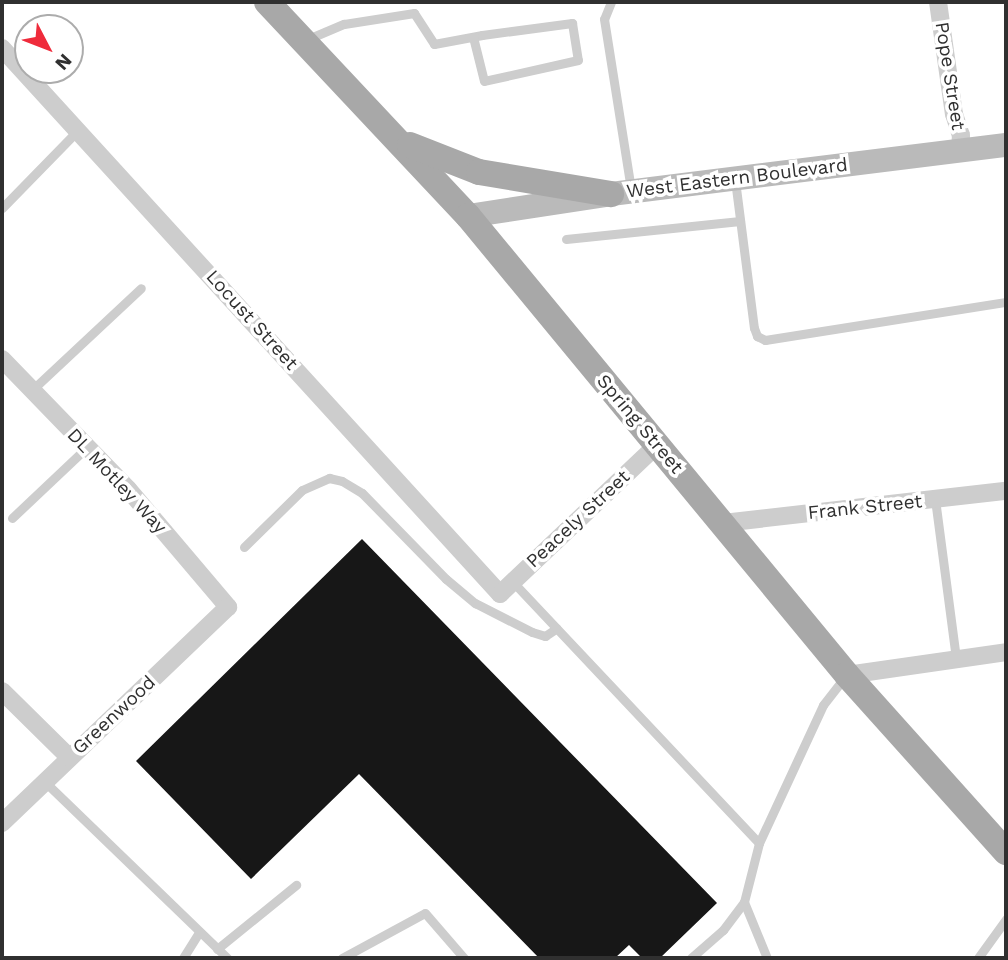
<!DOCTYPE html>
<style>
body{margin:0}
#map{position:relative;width:1008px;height:960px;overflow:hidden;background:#fff;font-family:"Work Sans",sans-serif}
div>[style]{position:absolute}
.building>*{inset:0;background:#171717}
.service>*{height:9px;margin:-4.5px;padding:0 4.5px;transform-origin:4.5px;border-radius:4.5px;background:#cdcdcd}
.minor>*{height:18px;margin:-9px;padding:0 9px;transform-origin:9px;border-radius:9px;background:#cdcdcd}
.secondary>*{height:24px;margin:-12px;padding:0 12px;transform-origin:12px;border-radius:12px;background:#bababa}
.primary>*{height:26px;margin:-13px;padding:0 13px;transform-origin:13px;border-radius:13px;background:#a8a8a8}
span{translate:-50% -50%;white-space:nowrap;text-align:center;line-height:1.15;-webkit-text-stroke:7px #fff;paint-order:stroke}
.street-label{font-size:19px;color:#303030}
.frame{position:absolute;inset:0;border:4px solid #303030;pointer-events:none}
.north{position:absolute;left:14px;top:14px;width:70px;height:70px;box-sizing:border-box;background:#fff;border:2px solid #acacac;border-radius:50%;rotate:132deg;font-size:19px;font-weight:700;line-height:28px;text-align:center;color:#303030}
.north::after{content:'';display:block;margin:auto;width:24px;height:32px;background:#ef2b3b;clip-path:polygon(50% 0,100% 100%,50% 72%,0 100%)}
</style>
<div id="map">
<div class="building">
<i style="clip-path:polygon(362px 539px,717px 903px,660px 958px,642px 958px,629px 945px,615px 958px,539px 958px,359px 774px,251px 879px,136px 761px)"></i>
</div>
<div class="service">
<i style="left:611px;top:2px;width:18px;rotate:112deg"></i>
<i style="left:604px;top:19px;width:173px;rotate:81deg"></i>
<i style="left:308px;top:39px;width:39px;rotate:-23deg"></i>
<i style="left:344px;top:24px;width:71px;rotate:-8.9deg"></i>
<i style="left:414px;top:13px;width:37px;rotate:57deg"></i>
<i style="left:434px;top:44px;width:49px;rotate:-10.6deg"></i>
<i style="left:482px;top:35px;width:91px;rotate:-7.6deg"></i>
<i style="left:572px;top:23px;width:37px;rotate:81deg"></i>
<i style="left:578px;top:60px;width:96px;rotate:167.4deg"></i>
<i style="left:484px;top:81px;width:45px;rotate:-104deg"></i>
<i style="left:735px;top:180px;width:149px;rotate:82.7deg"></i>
<i style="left:754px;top:328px;width:9px;rotate:69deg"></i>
<i style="left:757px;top:336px;width:9px;rotate:27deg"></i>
<i style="left:765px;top:340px;width:244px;rotate:-9deg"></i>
<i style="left:2px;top:208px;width:109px;rotate:-45.7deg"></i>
<i style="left:566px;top:239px;width:175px;rotate:-5.9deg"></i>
<i style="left:32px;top:390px;width:149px;rotate:-43.1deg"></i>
<i style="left:935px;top:499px;width:161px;rotate:82.5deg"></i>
<i style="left:12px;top:518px;width:103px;rotate:-43.4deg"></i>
<i style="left:244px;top:547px;width:81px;rotate:-44.5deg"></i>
<i style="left:302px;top:490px;width:30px;rotate:-24deg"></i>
<i style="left:329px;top:478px;width:13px;rotate:13deg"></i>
<i style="left:342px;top:481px;width:23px;rotate:31deg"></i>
<i style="left:362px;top:493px;width:120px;rotate:45.7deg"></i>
<i style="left:446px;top:579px;width:38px;rotate:40deg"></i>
<i style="left:475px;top:603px;width:64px;rotate:27deg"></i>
<i style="left:532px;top:632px;width:14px;rotate:17deg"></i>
<i style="left:545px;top:636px;width:14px;rotate:-34deg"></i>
<i style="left:512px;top:581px;width:360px;rotate:46.7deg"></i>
<i style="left:44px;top:781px;width:255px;rotate:44deg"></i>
<i style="left:744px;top:902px;width:61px;rotate:67.7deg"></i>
<i style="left:217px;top:949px;width:102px;rotate:-39deg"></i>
<i style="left:183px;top:958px;width:31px;rotate:-58deg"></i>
<i style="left:342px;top:958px;width:94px;rotate:-28.5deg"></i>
<i style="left:425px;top:913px;width:60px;rotate:49.1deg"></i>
<i style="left:691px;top:958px;width:43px;rotate:-41.2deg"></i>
<i style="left:723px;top:930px;width:35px;rotate:-53deg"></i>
<i style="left:744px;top:902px;width:61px;rotate:-75.7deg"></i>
<i style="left:759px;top:843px;width:152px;rotate:-65.1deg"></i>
<i style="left:823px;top:705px;width:37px;rotate:-52deg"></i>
<i style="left:978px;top:958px;width:48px;rotate:-54.3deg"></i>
</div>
<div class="minor">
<i style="left:938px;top:2px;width:113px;rotate:81.9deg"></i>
<i style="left:954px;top:114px;width:22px;rotate:72deg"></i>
<i style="left:961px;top:135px;width:16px;rotate:94deg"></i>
<i style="left:2px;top:48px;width:739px;rotate:47.63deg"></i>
<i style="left:500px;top:594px;width:216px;rotate:-43.5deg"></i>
<i style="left:2px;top:359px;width:181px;rotate:45.9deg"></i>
<i style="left:128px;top:489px;width:155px;rotate:49.7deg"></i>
<i style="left:228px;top:607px;width:313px;rotate:136.3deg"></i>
<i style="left:723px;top:523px;width:285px;rotate:-6.5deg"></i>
<i style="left:847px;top:675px;width:161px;rotate:-8.2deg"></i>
<i style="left:2px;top:691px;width:94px;rotate:44.6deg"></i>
</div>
<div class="secondary">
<i style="left:468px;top:216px;width:145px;rotate:-8.7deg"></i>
<i style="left:611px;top:194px;width:398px;rotate:-7.1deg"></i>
</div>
<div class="primary">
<i style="left:267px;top:2px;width:294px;rotate:46.8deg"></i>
<i style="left:468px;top:216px;width:595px;rotate:50.45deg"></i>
<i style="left:847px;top:675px;width:238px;rotate:48.1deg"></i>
<i style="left:410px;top:145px;width:74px;rotate:21.4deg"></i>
<i style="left:479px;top:172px;width:134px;rotate:9.5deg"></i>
</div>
<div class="street-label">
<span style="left:950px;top:76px;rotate:81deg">Pope Street</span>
<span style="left:737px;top:178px;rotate:-7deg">West Eastern Boulevard</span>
<span style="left:252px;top:320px;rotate:48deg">Locust Street</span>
<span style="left:640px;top:424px;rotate:50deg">Spring Street</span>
<span style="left:117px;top:481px;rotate:47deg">DL Motley Way</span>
<span style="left:865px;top:507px;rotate:-6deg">Frank Street</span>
<span style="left:578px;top:519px;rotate:-43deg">Peacely Street</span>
<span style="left:114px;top:715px;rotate:-43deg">Greenwood</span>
</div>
<div class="frame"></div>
<div class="north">N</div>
</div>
